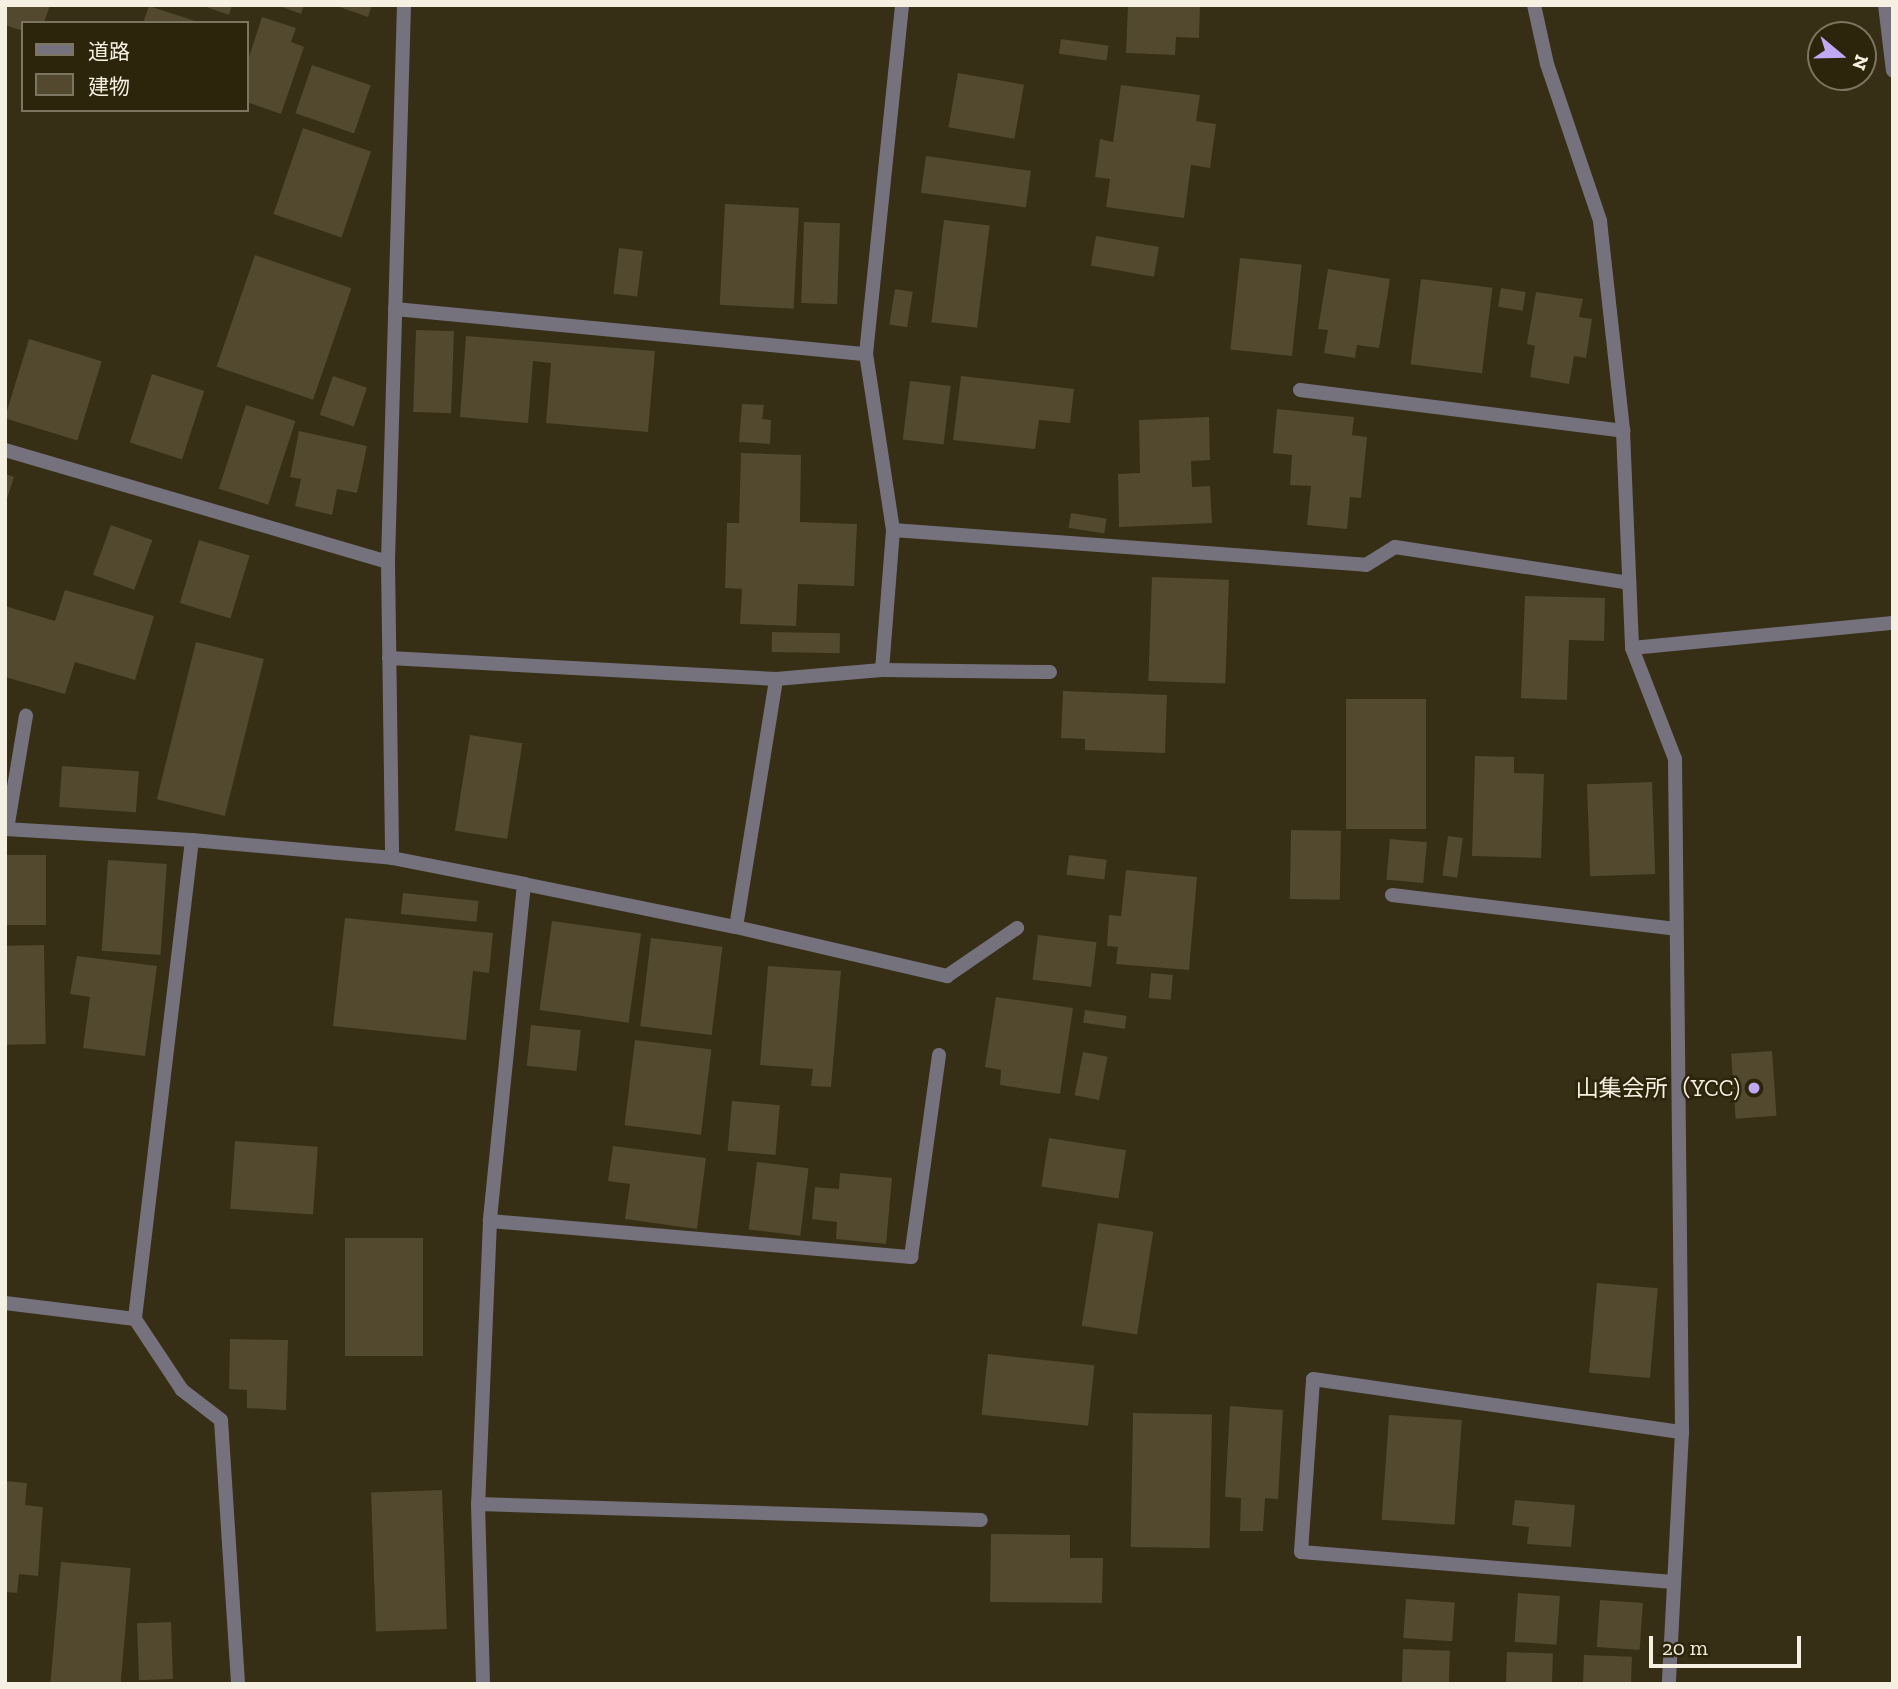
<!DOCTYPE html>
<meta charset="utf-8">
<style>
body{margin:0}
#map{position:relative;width:1898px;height:1689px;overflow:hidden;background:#362e15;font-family:"Zilla Slab","Noto Sans JP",serif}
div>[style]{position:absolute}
.building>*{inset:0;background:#52492f;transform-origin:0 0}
.street>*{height:14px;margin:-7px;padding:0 7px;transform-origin:7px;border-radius:7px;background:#75727e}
.dots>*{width:19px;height:19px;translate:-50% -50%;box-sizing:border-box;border:4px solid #2c240b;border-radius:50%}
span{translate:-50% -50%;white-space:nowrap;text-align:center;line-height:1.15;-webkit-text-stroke:5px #2c240b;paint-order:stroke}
.poi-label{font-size:23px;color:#f5f0e1}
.right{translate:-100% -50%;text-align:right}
.frame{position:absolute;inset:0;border:7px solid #f5f0e1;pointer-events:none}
.legend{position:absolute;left:21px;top:21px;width:228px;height:91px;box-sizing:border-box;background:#2c240b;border:2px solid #7c7661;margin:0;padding:9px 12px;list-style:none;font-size:21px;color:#f5f0e1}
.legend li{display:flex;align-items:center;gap:14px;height:35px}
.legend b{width:35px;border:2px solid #7c7661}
.north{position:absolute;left:1807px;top:21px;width:70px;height:70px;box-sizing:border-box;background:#2c240b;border:2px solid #7c7661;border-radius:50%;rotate:109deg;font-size:19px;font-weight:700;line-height:28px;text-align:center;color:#f5f0e1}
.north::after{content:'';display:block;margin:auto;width:24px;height:32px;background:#c1a8f3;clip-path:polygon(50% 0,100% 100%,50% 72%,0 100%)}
.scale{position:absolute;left:1649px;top:1636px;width:152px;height:32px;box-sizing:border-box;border:4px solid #f5f0e1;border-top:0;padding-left:9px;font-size:21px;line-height:24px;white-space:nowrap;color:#f5f0e1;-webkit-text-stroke:5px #2c240b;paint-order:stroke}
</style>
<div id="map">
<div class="building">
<i style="clip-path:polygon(5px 5px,50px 5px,44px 23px,23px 23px,23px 31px,5px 25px)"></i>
<i style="clip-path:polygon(201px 5px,232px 5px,229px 15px)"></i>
<i style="clip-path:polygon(277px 5px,304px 5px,301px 14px)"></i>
<i style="clip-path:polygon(334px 5px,372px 5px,368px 17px)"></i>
<i style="clip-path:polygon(1128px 5px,1200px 5px,1199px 38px,1176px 37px,1175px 55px,1126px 53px)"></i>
<i style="clip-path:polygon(149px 6px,198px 22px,198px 23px,143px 23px)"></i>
<i style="clip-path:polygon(262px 17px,296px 28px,291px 42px,304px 47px,281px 114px,247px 102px,247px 63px)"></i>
<i style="left:1061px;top:39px;width:48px;height:15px;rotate:8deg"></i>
<i style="left:312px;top:65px;width:62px;height:51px;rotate:19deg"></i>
<i style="left:958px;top:73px;width:67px;height:55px;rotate:10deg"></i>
<i style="clip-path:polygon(1121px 85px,1200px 95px,1196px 121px,1216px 124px,1210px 168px,1191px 165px,1184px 218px,1106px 207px,1110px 179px,1095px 177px,1100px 139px,1113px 142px)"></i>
<i style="left:303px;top:128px;width:72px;height:91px;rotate:19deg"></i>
<i style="left:926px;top:156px;width:106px;height:37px;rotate:8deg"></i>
<i style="left:725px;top:204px;width:74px;height:101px;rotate:3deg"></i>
<i style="left:944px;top:220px;width:46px;height:103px;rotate:7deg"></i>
<i style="left:804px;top:222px;width:36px;height:81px;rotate:2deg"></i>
<i style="left:1096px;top:236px;width:64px;height:30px;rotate:10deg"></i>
<i style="left:619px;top:248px;width:24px;height:46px;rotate:7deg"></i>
<i style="left:255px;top:255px;width:102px;height:118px;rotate:19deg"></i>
<i style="left:1240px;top:258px;width:62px;height:92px;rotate:6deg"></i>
<i style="clip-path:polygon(1328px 269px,1390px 279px,1379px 348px,1357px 345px,1355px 358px,1324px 353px,1328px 330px,1318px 329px)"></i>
<i style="left:1421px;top:279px;width:72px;height:86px;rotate:7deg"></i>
<i style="left:1501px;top:288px;width:25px;height:19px;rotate:9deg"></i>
<i style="left:895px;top:289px;width:18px;height:36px;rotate:9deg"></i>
<i style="clip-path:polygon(1536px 292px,1583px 299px,1579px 317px,1592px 319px,1586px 358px,1574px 356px,1569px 384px,1530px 377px,1535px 346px,1527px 344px)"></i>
<i style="left:416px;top:330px;width:38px;height:82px;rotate:2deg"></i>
<i style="clip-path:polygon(466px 336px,655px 351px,648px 432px,546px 423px,551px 363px,533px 361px,528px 423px,460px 417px)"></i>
<i style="left:29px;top:339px;width:76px;height:83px;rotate:17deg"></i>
<i style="left:152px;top:374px;width:55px;height:72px;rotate:18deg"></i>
<i style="left:333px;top:376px;width:36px;height:41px;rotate:19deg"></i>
<i style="clip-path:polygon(961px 376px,1074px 389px,1070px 423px,1039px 420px,1035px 449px,953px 440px)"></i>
<i style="left:910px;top:381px;width:41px;height:59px;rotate:7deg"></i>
<i style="clip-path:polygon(742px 404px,764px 405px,762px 419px,771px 420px,770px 444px,739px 442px)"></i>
<i style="left:246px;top:405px;width:52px;height:88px;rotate:18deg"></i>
<i style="clip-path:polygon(1277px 409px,1354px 417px,1352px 435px,1367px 437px,1361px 498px,1350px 497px,1347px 529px,1307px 525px,1311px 486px,1290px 485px,1292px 455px,1273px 453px)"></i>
<i style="clip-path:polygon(1209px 417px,1210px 460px,1191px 461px,1192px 487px,1210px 486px,1212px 523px,1119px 527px,1118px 474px,1140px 473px,1139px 420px)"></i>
<i style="clip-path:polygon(299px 431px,367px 446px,357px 493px,337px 489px,332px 515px,295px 506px,301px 479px,290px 477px)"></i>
<i style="clip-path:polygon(741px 453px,801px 455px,800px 522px,857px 524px,854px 586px,798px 584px,796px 626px,740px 624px,742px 589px,725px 588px,727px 523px,739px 523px)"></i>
<i style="clip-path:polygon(5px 474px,14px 477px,6px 502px,5px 502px)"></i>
<i style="left:1071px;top:513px;width:36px;height:15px;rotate:9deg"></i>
<i style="left:111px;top:525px;width:44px;height:53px;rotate:20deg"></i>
<i style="left:199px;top:540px;width:53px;height:66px;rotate:17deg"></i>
<i style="left:1152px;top:577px;width:77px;height:104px;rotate:2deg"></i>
<i style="clip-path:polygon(65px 590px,154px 616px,135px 680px,75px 662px,65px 694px,5px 677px,5px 606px,55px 621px)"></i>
<i style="clip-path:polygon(1525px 596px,1605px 598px,1604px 641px,1569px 640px,1567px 700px,1521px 698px)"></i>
<i style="left:772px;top:632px;width:68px;height:20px;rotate:1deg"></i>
<i style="left:196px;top:642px;width:70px;height:162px;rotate:14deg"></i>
<i style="clip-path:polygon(1063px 691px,1167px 695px,1165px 753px,1085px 750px,1085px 739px,1061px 738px)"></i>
<i style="left:1426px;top:699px;width:130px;height:80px;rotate:90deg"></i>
<i style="left:470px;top:735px;width:53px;height:97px;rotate:9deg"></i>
<i style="clip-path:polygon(1475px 756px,1514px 757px,1514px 773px,1544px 774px,1541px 858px,1472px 856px)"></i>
<i style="left:62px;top:766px;width:77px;height:41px;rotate:4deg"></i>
<i style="left:1652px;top:782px;width:92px;height:65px;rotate:88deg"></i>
<i style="left:1291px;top:830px;width:50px;height:69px;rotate:1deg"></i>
<i style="left:1448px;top:836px;width:15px;height:40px;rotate:8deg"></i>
<i style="left:1390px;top:839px;width:37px;height:41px;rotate:5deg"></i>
<i style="left:5px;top:855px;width:41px;height:70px"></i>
<i style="left:1069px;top:855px;width:38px;height:20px;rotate:7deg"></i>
<i style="left:108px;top:860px;width:59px;height:91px;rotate:4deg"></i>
<i style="clip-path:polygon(1126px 870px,1197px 877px,1189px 970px,1116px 964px,1118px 947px,1107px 946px,1109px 915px,1121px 916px)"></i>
<i style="left:403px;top:893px;width:76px;height:21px;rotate:6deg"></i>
<i style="clip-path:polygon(345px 918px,493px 933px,489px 973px,473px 971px,466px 1040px,333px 1026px)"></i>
<i style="left:552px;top:921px;width:90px;height:90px;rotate:8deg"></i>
<i style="left:1038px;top:935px;width:59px;height:45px;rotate:7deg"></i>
<i style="left:651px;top:938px;width:72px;height:89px;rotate:7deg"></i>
<i style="left:44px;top:945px;width:99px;height:39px;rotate:89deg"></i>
<i style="clip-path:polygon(77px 956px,157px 966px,145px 1056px,83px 1048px,90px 997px,70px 994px)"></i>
<i style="clip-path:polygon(768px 966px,841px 971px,831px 1087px,811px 1086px,813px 1069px,760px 1065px)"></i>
<i style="left:1151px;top:973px;width:22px;height:25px;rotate:5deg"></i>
<i style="clip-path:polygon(996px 997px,1073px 1008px,1060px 1094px,1000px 1085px,1001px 1070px,985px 1067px)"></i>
<i style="left:1085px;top:1010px;width:42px;height:13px;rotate:8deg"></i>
<i style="left:531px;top:1025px;width:50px;height:41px;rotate:6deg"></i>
<i style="left:635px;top:1040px;width:77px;height:86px;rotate:7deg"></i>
<i style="left:1772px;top:1051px;width:65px;height:41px;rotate:86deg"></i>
<i style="left:1083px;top:1052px;width:25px;height:44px;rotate:11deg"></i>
<i style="left:732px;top:1101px;width:48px;height:50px;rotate:5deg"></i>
<i style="left:1049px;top:1138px;width:78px;height:49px;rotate:9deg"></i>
<i style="left:235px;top:1141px;width:83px;height:68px;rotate:4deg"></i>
<i style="clip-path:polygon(613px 1146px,706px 1158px,697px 1229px,625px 1219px,630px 1184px,608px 1181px)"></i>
<i style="left:757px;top:1162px;width:52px;height:68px;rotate:7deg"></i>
<i style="clip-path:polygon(840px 1173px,892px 1178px,886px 1244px,836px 1239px,837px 1222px,812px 1219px,815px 1187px,839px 1189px)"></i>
<i style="left:1098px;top:1223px;width:56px;height:104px;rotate:9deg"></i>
<i style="left:423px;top:1238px;width:118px;height:78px;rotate:90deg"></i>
<i style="left:1597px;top:1283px;width:61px;height:90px;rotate:5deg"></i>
<i style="clip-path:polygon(230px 1339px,288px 1340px,286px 1410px,247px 1408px,247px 1390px,229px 1389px)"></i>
<i style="left:988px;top:1354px;width:107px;height:61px;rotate:6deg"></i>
<i style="clip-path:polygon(1230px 1406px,1283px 1410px,1278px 1499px,1265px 1498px,1263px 1531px,1240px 1531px,1241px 1498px,1225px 1497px)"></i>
<i style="left:1133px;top:1413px;width:79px;height:134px;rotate:1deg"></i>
<i style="left:1389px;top:1415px;width:73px;height:105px;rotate:4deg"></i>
<i style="clip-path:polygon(5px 1481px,27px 1483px,25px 1505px,43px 1507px,38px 1576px,19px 1574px,17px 1593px,5px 1592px)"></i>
<i style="left:442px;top:1490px;width:139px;height:71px;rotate:88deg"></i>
<i style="clip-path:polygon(1515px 1500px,1575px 1505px,1571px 1547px,1527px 1544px,1529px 1527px,1512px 1525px)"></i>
<i style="clip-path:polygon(991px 1534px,1070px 1535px,1070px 1558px,1103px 1558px,1102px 1603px,990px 1602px)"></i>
<i style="left:61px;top:1562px;width:70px;height:121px;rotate:5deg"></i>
<i style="left:1518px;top:1593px;width:42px;height:49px;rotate:4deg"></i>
<i style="left:1406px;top:1599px;width:49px;height:39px;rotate:4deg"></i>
<i style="left:1600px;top:1600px;width:43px;height:47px;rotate:4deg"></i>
<i style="left:171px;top:1622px;width:57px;height:34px;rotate:88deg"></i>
<i style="left:1403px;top:1649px;width:47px;height:35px;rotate:2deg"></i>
<i style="left:1507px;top:1652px;width:46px;height:32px;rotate:2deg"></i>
<i style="left:1584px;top:1655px;width:48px;height:29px;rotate:2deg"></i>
</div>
<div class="street">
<i style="left:404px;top:5px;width:557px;rotate:91.65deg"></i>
<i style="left:388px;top:562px;width:296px;rotate:89.2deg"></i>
<i style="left:392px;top:858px;width:135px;rotate:11.1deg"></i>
<i style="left:524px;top:884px;width:339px;rotate:95.8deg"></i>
<i style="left:490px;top:1221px;width:283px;rotate:92.4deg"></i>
<i style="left:478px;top:1504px;width:180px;rotate:88.4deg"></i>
<i style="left:1534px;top:5px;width:60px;rotate:77.6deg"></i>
<i style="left:1547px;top:64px;width:166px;rotate:71.3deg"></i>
<i style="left:1600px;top:221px;width:211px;rotate:83.7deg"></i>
<i style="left:1623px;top:431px;width:217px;rotate:87.6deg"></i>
<i style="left:1632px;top:648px;width:262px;rotate:-5.5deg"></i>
<i style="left:1885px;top:5px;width:66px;rotate:83.1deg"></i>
<i style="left:395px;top:309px;width:473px;rotate:5.5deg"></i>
<i style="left:1300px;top:390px;width:326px;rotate:7.2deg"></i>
<i style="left:5px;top:450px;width:399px;rotate:16.3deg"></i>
<i style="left:893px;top:530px;width:474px;rotate:4.2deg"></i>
<i style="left:1366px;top:565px;width:34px;rotate:-32deg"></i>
<i style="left:1395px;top:547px;width:237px;rotate:8.7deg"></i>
<i style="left:1632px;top:648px;width:119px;rotate:68.8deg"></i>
<i style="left:1675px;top:759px;width:673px;rotate:89.4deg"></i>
<i style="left:1682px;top:1432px;width:252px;rotate:93deg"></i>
<i style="left:389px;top:658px;width:388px;rotate:3.1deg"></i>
<i style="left:882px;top:670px;width:168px;rotate:0.7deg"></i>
<i style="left:5px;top:829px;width:187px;rotate:3.4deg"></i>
<i style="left:192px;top:840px;width:201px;rotate:5.1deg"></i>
<i style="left:7px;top:829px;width:115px;rotate:-80.5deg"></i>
<i style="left:192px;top:840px;width:482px;rotate:96.8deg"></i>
<i style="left:135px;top:1319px;width:85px;rotate:56.5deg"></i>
<i style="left:182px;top:1390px;width:49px;rotate:37.6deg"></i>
<i style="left:221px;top:1420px;width:265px;rotate:86.3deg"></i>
<i style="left:524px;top:884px;width:216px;rotate:11.5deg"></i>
<i style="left:736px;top:927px;width:251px;rotate:-80.8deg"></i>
<i style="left:776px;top:679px;width:106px;rotate:-4.9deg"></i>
<i style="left:882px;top:670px;width:140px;rotate:-85.5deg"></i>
<i style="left:893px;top:530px;width:178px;rotate:-98.7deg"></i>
<i style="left:866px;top:354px;width:351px;rotate:-84.1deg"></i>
<i style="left:1392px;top:895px;width:286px;rotate:6.8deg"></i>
<i style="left:736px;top:927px;width:217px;rotate:13.1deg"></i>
<i style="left:947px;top:976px;width:85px;rotate:-34.4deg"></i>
<i style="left:490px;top:1221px;width:423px;rotate:4.9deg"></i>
<i style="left:911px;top:1257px;width:204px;rotate:-82.1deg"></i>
<i style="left:5px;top:1303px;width:131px;rotate:7deg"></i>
<i style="left:478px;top:1504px;width:503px;rotate:1.82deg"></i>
<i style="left:1673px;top:1582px;width:373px;rotate:-175.4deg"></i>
<i style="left:1301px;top:1552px;width:173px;rotate:-86deg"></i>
<i style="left:1313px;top:1379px;width:373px;rotate:8.2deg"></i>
</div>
<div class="dots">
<i style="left:1754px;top:1088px;background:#c1a8f3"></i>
</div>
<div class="poi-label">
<span class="right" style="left:1740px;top:1088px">山集会所（YCC)</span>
</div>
<div class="frame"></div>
<ul class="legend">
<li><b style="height:9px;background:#75727e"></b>道路</li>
<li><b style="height:19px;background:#52492f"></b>建物</li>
</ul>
<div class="north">N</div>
<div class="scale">20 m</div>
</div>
